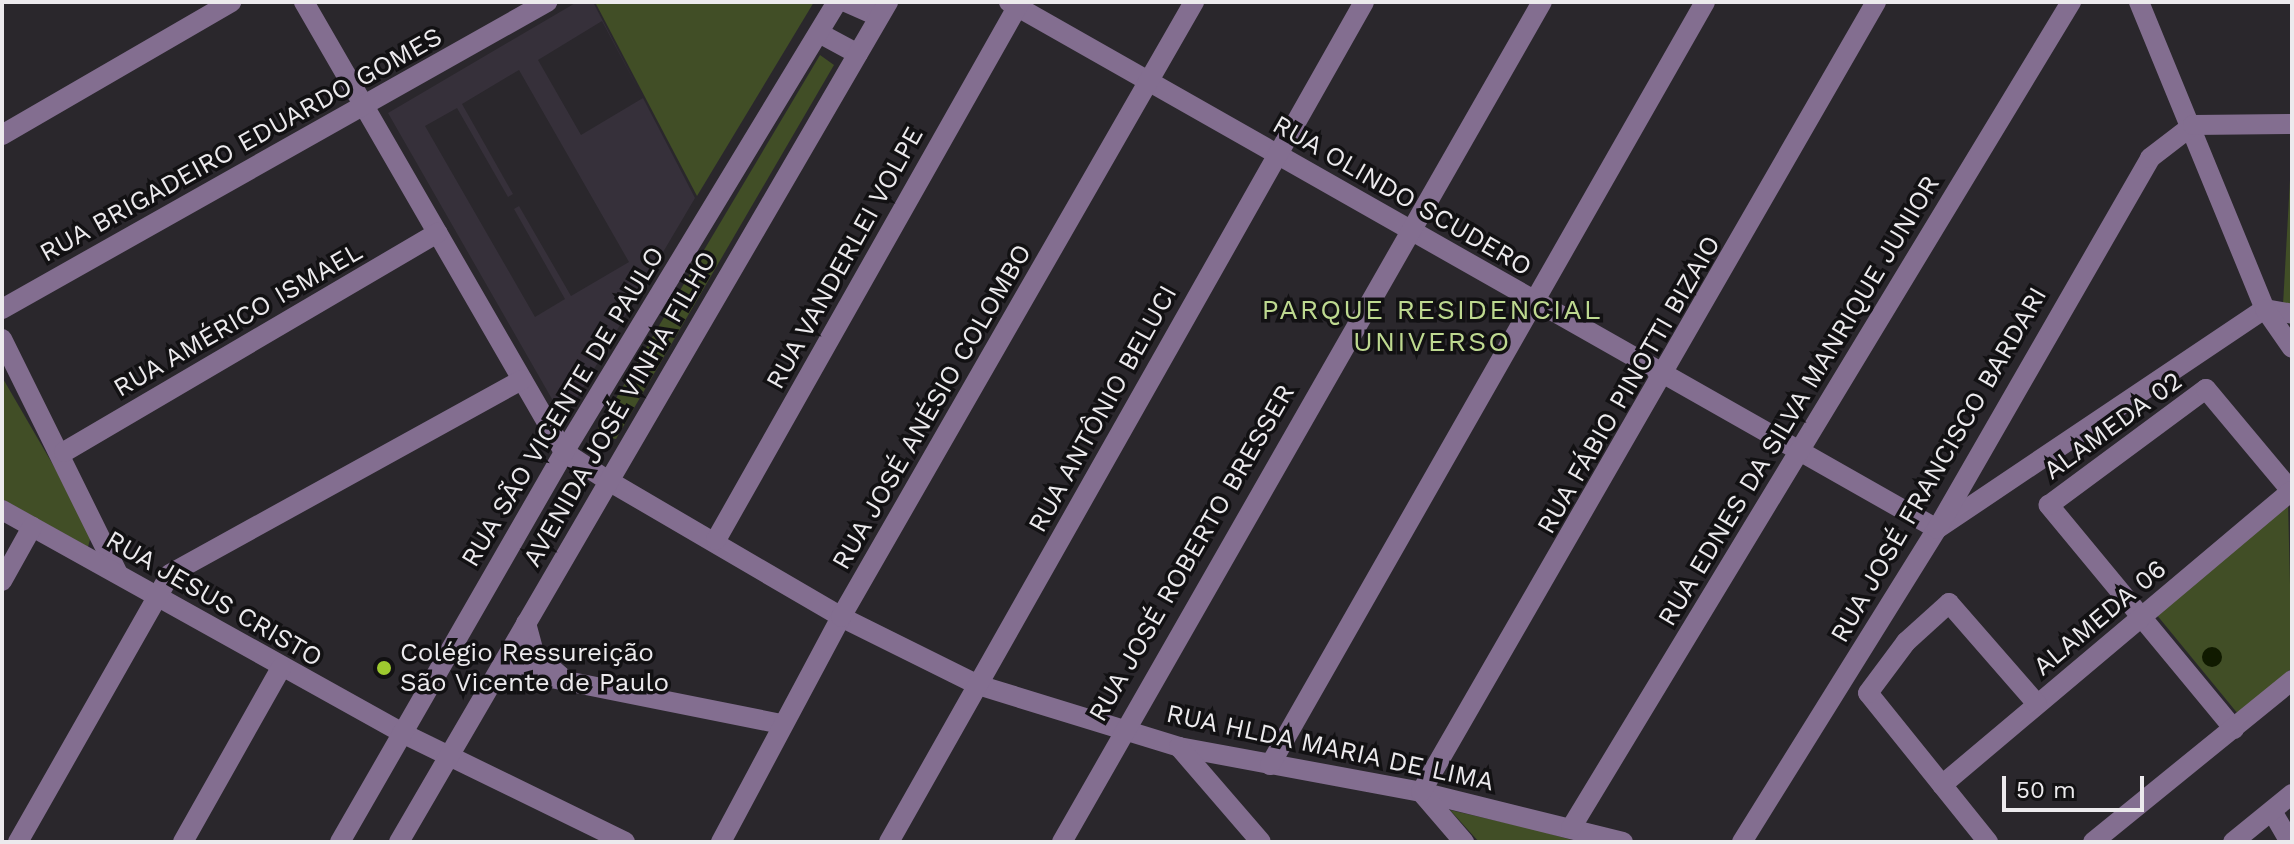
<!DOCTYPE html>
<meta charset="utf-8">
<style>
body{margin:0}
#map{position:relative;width:2294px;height:844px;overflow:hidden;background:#2a272c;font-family:"Work Sans",sans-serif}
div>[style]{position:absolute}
.built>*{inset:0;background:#36303a}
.green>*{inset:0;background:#414e26}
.water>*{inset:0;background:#101a00}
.round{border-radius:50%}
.minor>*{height:20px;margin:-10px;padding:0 10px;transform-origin:10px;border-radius:10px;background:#836e90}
.dots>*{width:22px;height:22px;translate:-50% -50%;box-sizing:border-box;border:4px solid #121113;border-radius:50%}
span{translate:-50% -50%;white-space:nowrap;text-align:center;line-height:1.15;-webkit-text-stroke:7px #121113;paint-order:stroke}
.street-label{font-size:26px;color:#eceaed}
.poi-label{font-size:26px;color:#eceaed}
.left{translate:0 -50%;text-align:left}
.neighbourhood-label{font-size:28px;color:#bed990;letter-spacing:2px}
.frame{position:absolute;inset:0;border:4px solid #eceaed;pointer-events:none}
.scale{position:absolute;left:2002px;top:776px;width:142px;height:36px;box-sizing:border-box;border:4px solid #eceaed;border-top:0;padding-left:10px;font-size:24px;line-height:28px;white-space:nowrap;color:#eceaed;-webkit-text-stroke:6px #121113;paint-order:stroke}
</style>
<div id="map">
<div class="built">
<i style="clip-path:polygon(evenodd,577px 2px,593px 2px,695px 198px,564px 420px,388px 113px,577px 2px,602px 21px,643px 98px,581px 135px,538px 60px,602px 21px,577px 2px,519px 70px,629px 262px,571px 296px,519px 206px,514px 209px,565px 299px,535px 317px,425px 126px,457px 108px,508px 197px,513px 194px,462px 104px,519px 70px)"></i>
</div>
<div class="green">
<i style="clip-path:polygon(595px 2px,814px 2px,697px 196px)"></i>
<i style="clip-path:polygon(820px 55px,834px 65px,616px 439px,599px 437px,597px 430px)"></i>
<i style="clip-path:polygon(2292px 144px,2292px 305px,2283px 305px)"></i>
<i style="clip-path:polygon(2px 377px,92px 532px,88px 547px,2px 499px)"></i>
<i style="clip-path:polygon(2288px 502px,2292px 668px,2238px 714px,2156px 614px)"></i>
<i style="clip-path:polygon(1450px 810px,1533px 829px,1579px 842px,1479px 842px)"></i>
</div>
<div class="water">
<i class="round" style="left:2202px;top:647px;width:20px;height:20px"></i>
</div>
<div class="minor">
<i style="left:304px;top:2px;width:520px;rotate:59.98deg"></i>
<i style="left:564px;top:452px;width:51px;rotate:33.1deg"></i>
<i style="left:607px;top:480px;width:271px;rotate:30.3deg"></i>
<i style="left:841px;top:617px;width:153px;rotate:26.4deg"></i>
<i style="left:978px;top:685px;width:210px;rotate:17.1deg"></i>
<i style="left:1179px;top:747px;width:246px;rotate:10.5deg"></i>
<i style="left:1421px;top:792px;width:208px;rotate:13.9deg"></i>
<i style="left:846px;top:2px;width:36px;rotate:24deg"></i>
<i style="left:1009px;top:2px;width:1067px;rotate:29.59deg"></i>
<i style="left:1937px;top:529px;width:395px;rotate:-33.9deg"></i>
<i style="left:2265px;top:309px;width:27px;rotate:10deg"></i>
<i style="left:2139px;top:2px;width:332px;rotate:67.7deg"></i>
<i style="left:2265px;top:309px;width:47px;rotate:55.3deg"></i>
<i style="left:819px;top:33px;width:44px;rotate:28.3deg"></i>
<i style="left:2px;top:135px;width:265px;rotate:-30.1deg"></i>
<i style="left:2px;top:309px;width:626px;rotate:-29.39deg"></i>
<i style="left:2px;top:339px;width:262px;rotate:63.7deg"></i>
<i style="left:64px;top:452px;width:433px;rotate:-30.4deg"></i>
<i style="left:2px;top:510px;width:458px;rotate:29.1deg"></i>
<i style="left:402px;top:733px;width:248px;rotate:26deg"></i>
<i style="left:716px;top:540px;width:618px;rotate:-60.53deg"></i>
<i style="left:2px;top:581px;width:62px;rotate:-60.9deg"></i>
<i style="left:526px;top:623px;width:31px;rotate:75deg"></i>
<i style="left:534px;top:653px;width:37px;rotate:41deg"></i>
<i style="left:501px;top:668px;width:287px;rotate:11.3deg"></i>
<i style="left:2234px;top:729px;width:291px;rotate:-129.6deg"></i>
<i style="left:2049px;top:505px;width:195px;rotate:-36.5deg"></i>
<i style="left:2206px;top:389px;width:134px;rotate:50.1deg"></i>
<i style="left:1179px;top:747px;width:125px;rotate:49.2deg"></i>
<i style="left:1270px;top:765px;width:878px;rotate:-60.31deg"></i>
<i style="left:1942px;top:785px;width:456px;rotate:-40.1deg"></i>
<i style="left:2272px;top:811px;width:36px;rotate:60deg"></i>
<i style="left:1571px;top:828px;width:966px;rotate:-58.81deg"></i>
<i style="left:18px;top:842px;width:308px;rotate:-60.4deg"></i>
<i style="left:170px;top:574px;width:402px;rotate:-28.9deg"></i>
<i style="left:183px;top:842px;width:200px;rotate:-60.6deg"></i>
<i style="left:340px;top:842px;width:450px;rotate:-60.1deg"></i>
<i style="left:564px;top:452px;width:526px;rotate:-58.76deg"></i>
<i style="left:399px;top:842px;width:972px;rotate:-59.79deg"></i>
<i style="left:721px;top:842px;width:255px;rotate:-61.9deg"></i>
<i style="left:841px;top:617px;width:709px;rotate:-60.14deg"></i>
<i style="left:889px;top:842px;width:965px;rotate:-60.51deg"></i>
<i style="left:1062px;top:842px;width:967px;rotate:-60.26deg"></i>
<i style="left:1464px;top:842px;width:66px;rotate:-130.7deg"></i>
<i style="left:1421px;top:792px;width:912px;rotate:-60.06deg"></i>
<i style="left:1742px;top:842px;width:369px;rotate:-58.1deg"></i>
<i style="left:1937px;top:529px;width:428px;rotate:-60.1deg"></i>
<i style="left:2150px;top:158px;width:54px;rotate:-37.5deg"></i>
<i style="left:2193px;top:125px;width:99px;rotate:-0.6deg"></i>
<i style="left:1988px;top:842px;width:191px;rotate:-128.8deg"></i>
<i style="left:1868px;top:693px;width:64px;rotate:-53.3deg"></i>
<i style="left:1906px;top:642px;width:58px;rotate:-42.2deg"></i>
<i style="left:1949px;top:603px;width:134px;rotate:48.9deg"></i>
<i style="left:2093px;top:842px;width:257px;rotate:-39.1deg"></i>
<i style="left:2233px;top:842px;width:76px;rotate:-39.1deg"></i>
</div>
<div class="dots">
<i style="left:384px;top:668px;background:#9eca2f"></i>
</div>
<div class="street-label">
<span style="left:241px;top:145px;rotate:-29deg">RUA BRIGADEIRO EDUARDO GOMES</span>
<span style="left:1402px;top:196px;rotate:30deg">RUA OLINDO SCUDERO</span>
<span style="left:845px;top:258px;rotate:-61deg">RUA VANDERLEI VOLPE</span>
<span style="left:238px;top:320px;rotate:-30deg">RUA AMÉRICO ISMAEL</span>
<span style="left:1629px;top:385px;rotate:-60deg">RUA FÁBIO PINOTTI BIZAIO</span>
<span style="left:1799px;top:401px;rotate:-59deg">RUA EDNES DA SILVA MANRIQUE JUNIOR</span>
<span style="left:563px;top:407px;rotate:-59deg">RUA SÃO VICENTE DE PAULO</span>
<span style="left:932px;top:407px;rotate:-60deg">RUA JOSÉ ANÉSIO COLOMBO</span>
<span style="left:620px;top:409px;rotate:-60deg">AVENIDA JOSÉ VINHA FILHO</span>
<span style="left:1103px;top:409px;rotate:-61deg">RUA ANTÔNIO BELUCI</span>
<span style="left:2113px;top:426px;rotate:-36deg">ALAMEDA 02</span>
<span style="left:1939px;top:465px;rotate:-60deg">RUA JOSÉ FRANCISCO BARDARI</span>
<span style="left:1192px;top:553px;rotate:-60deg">RUA JOSÉ ROBERTO BRESSER</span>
<span style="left:214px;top:599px;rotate:30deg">RUA JESUS CRISTO</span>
<span style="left:2100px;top:618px;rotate:-40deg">ALAMEDA 06</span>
<span style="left:1330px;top:748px;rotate:12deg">RUA HLDA MARIA DE LIMA</span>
</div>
<div class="poi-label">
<span class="left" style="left:400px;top:668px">Colégio Ressureição<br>São Vicente de Paulo</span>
</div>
<div class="neighbourhood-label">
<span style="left:1432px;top:326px">PARQUE RESIDENCIAL<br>UNIVERSO</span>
</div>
<div class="frame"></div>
<div class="scale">50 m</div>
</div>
